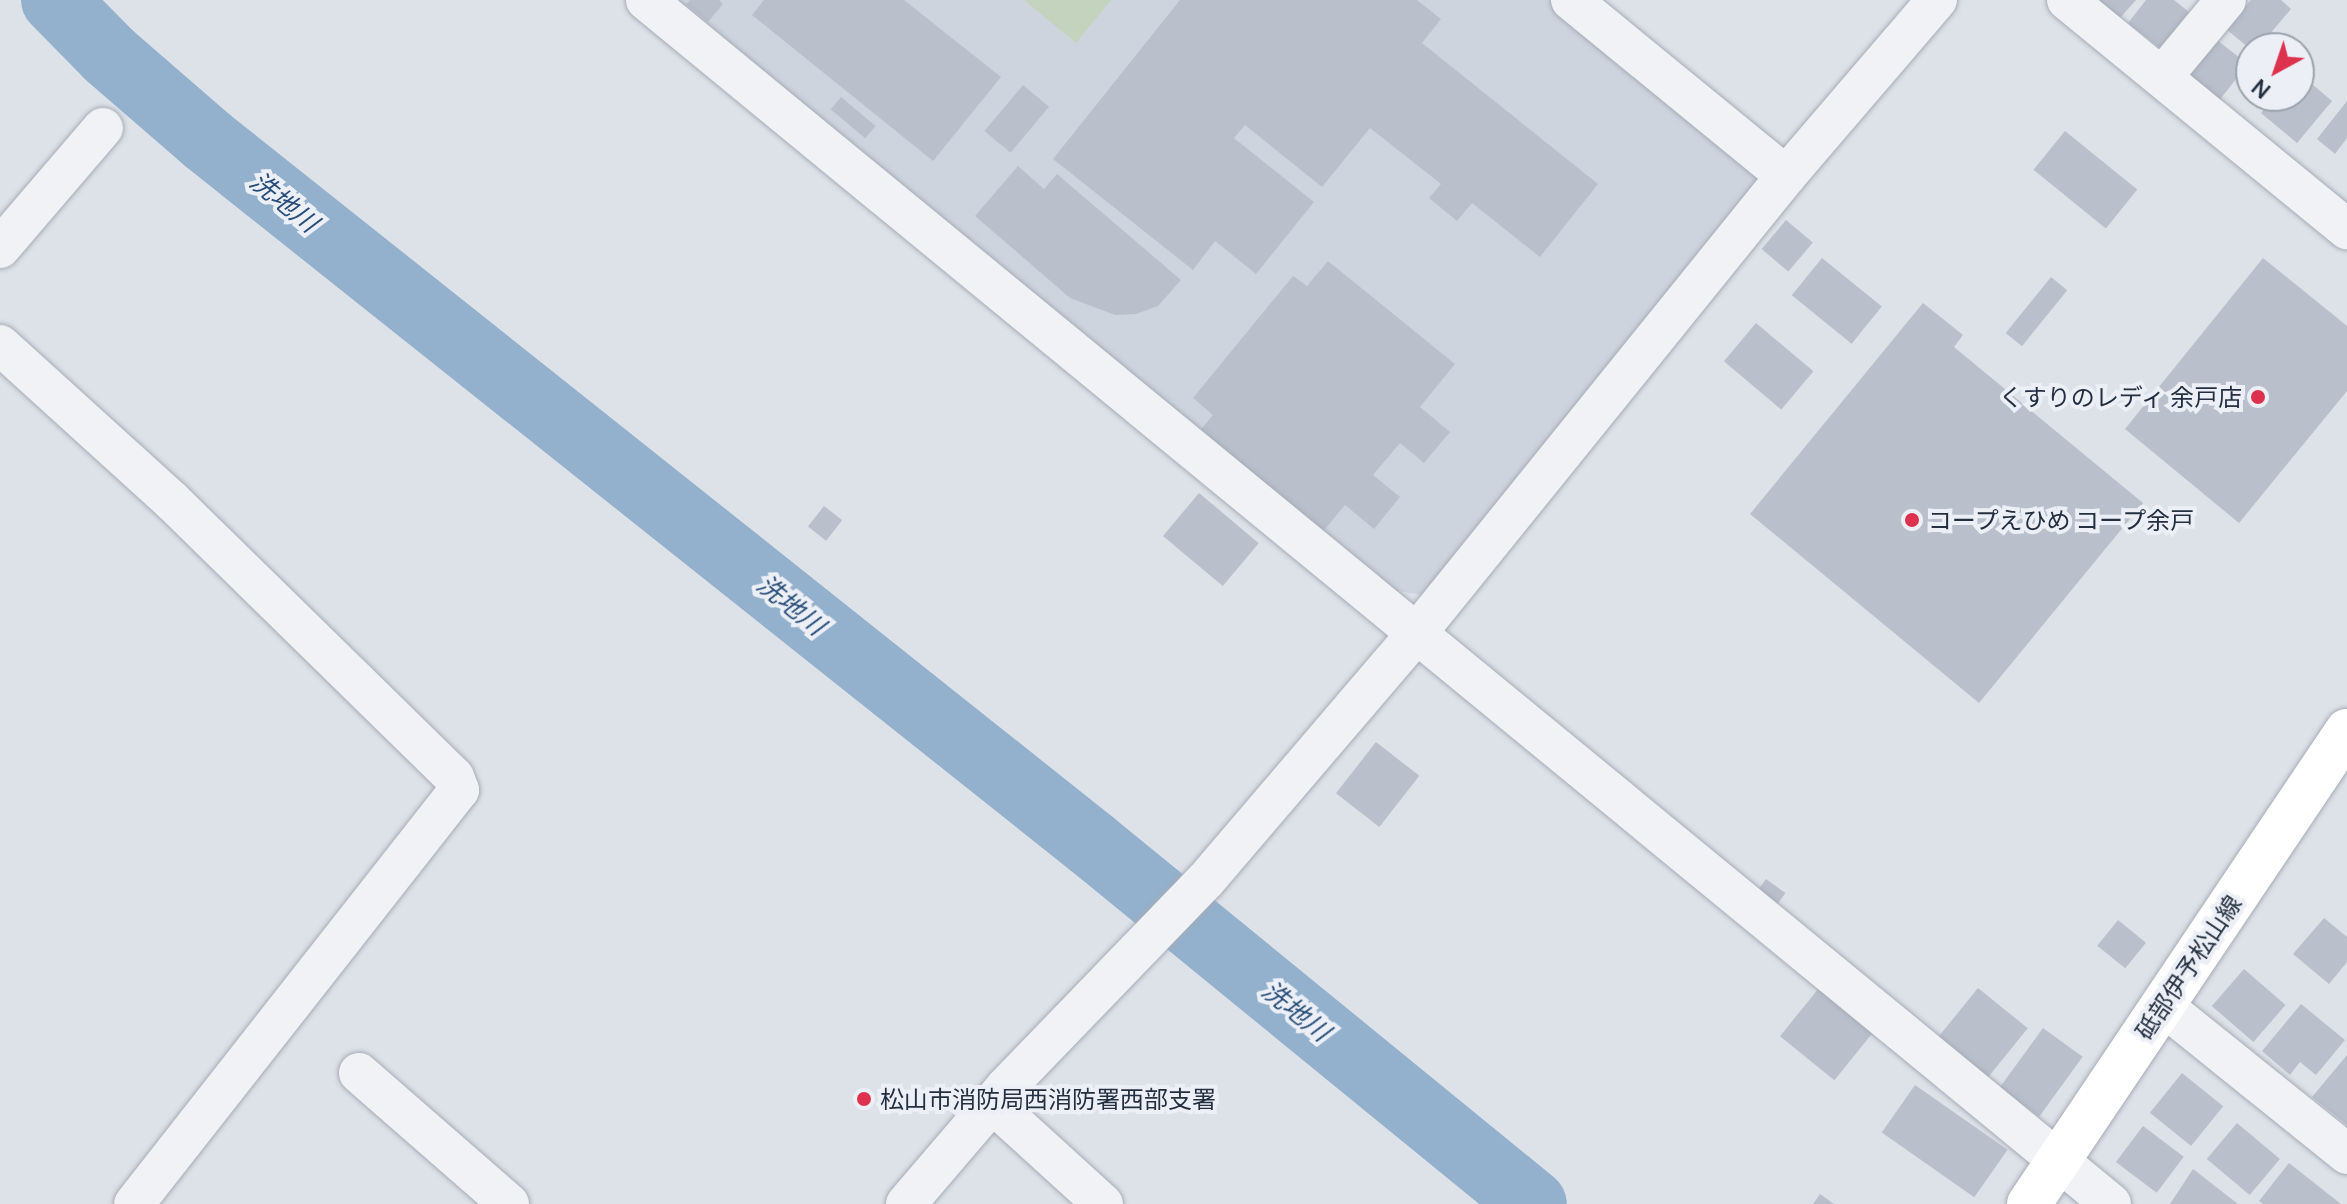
<!DOCTYPE html>
<meta charset="utf-8">
<style>
body{margin:0}
#map{position:relative;width:2347px;height:1204px;overflow:hidden;background:#dde1e8;font-family:Manrope,"Noto Sans JP",sans-serif}
div>[style]{position:absolute}
.built>*{inset:0;background:#ced4de}
.green>*{inset:0;background:#c3d3bd}
.river>*{height:68px;margin:-34px;padding:0 34px;transform-origin:34px;border-radius:34px;background:#93b0cd}
.building>*{inset:0;background:#b9c0cc;transform-origin:0 0}
.roads{filter:drop-shadow(0 0 2px #a6acb6) drop-shadow(0 0 2px #a6acb6)}
.street>*{height:40px;margin:-20px;padding:0 20px;transform-origin:20px;border-radius:20px;background:#f0f2f6}
.secondary>*{height:44px;margin:-22px;padding:0 22px;transform-origin:22px;border-radius:22px;background:#fff}
.dots>*{width:22px;height:22px;translate:-50% -50%;box-sizing:border-box;border:4px solid #ecf0f6;border-radius:50%}
span{translate:-50% -50%;white-space:nowrap;text-align:center;line-height:1.15;-webkit-text-stroke:8px #ecf0f6;paint-order:stroke}
.poi-label{font-size:24px;color:#242f40}
.right{translate:-100% -50%;text-align:right}
.left{translate:0 -50%;text-align:left}
.street-label{font-size:24px;color:#242f40}
.water-label{font-size:26px;color:#2a4e79;font-style:italic}
.north{position:absolute;left:2235px;top:32px;width:80px;height:80px;box-sizing:border-box;background:#ecf0f6;border:2px solid #9ca3ad;border-radius:50%;rotate:220deg;font-size:22px;font-weight:700;line-height:32px;text-align:center;color:#242f40}
.north::after{content:'';display:block;margin:auto;width:28px;height:36px;background:#dd324e;clip-path:polygon(50% 0,100% 100%,50% 72%,0 100%)}
</style>
<div id="map">
<div class="built">
<i style="clip-path:polygon(670px 0,1557px 0,1769px 173px,1422px 595px,1392px 590px)"></i>
</div>
<div class="green">
<i style="clip-path:polygon(1024px 0,1111px 0,1076px 43px)"></i>
</div>
<div class="river">
<i style="left:55px;top:0;width:77px;rotate:45.5deg"></i>
<i style="left:109px;top:55px;width:130px;rotate:40.9deg"></i>
<i style="left:207px;top:140px;width:1131px;rotate:38.5deg"></i>
<i style="left:1092px;top:844px;width:569px;rotate:39.23deg"></i>
</div>
<div class="building">
<i style="clip-path:polygon(690px 0,719px 0,723px 4px,708px 22px,686px 4px)"></i>
<i style="clip-path:polygon(764px 0,904px 0,1001px 77px,933px 161px,752px 15px)"></i>
<i style="clip-path:polygon(1180px 0,1417px 0,1441px 19px,1422px 43px,1598px 184px,1540px 257px,1472px 203px,1457px 221px,1429px 198px,1441px 184px,1370px 128px,1322px 187px,1245px 125px,1234px 138px,1314px 202px,1256px 274px,1215px 241px,1193px 270px,1053px 159px)"></i>
<i style="clip-path:polygon(2099px 0,2136px 0,2120px 18px)"></i>
<i style="clip-path:polygon(2146px 0,2174px 0,2189px 12px,2160px 48px,2128px 23px)"></i>
<i style="clip-path:polygon(2251px 0,2281px 0,2291px 9px,2258px 48px,2249px 48px,2226px 29px)"></i>
<i style="left:2217px;top:40px;width:39px;height:46px;rotate:38deg"></i>
<i style="clip-path:polygon(2299px 73px,2332px 101px,2297px 143px,2261px 113px,2275px 96px,2299px 96px)"></i>
<i style="left:1023px;top:85px;width:34px;height:60px;rotate:40deg"></i>
<i style="left:841px;top:97px;width:45px;height:16px;rotate:40deg"></i>
<i style="clip-path:polygon(2347px 101px,2347px 138px,2335px 154px,2317px 139px)"></i>
<i style="left:2065px;top:131px;width:93px;height:50px;rotate:39deg"></i>
<i style="clip-path:polygon(1018px 166px,1044px 189px,1057px 174px,1181px 280px,1158px 306px,1136px 314px,1115px 315px,1070px 298px,975px 216px)"></i>
<i style="left:1786px;top:220px;width:35px;height:38px;rotate:40deg"></i>
<i style="left:1822px;top:258px;width:77px;height:48px;rotate:39deg"></i>
<i style="clip-path:polygon(2263px 258px,2347px 326px,2347px 391px,2239px 523px,2125px 429px)"></i>
<i style="clip-path:polygon(1328px 261px,1455px 364px,1420px 407px,1450px 432px,1424px 463px,1400px 443px,1373px 475px,1400px 497px,1374px 529px,1345px 505px,1321px 534px,1198px 433px,1213px 415px,1193px 398px,1293px 276px,1307px 286px)"></i>
<i style="left:2051px;top:277px;width:21px;height:72px;rotate:39deg"></i>
<i style="clip-path:polygon(1923px 303px,1963px 335px,1954px 347px,2143px 503px,1979px 703px,1750px 514px)"></i>
<i style="left:1756px;top:323px;width:75px;height:50px;rotate:40deg"></i>
<i style="left:1199px;top:493px;width:78px;height:56px;rotate:40deg"></i>
<i style="left:824px;top:506px;width:23px;height:26px;rotate:38deg"></i>
<i style="left:1376px;top:742px;width:55px;height:65px;rotate:38deg"></i>
<i style="left:1766px;top:879px;width:24px;height:18px;rotate:36deg"></i>
<i style="clip-path:polygon(2324px 918px,2347px 937px,2347px 962px,2329px 984px,2293px 954px)"></i>
<i style="left:2118px;top:920px;width:36px;height:33px;rotate:39deg"></i>
<i style="left:2244px;top:969px;width:55px;height:49px;rotate:41deg"></i>
<i style="left:1819px;top:988px;width:70px;height:62px;rotate:39deg"></i>
<i style="left:1978px;top:988px;width:64px;height:67px;rotate:39deg"></i>
<i style="clip-path:polygon(2301px 1004px,2345px 1040px,2316px 1075px,2300px 1062px,2290px 1075px,2262px 1051px)"></i>
<i style="left:2043px;top:1028px;width:49px;height:74px;rotate:36deg"></i>
<i style="clip-path:polygon(2347px 1055px,2347px 1125px,2312px 1097px)"></i>
<i style="left:2182px;top:1073px;width:53px;height:51px;rotate:39deg"></i>
<i style="left:1915px;top:1085px;width:113px;height:58px;rotate:35deg"></i>
<i style="left:2237px;top:1123px;width:56px;height:47px;rotate:40deg"></i>
<i style="left:2143px;top:1126px;width:51px;height:45px;rotate:37deg"></i>
<i style="clip-path:polygon(2289px 1163px,2341px 1204px,2263px 1204px,2259px 1201px)"></i>
<i style="clip-path:polygon(2193px 1169px,2238px 1204px,2170px 1204px)"></i>
<i style="clip-path:polygon(1820px 1194px,1834px 1204px,1813px 1204px)"></i>
</div>
<div class="roads">
<div class="street">
<i style="left:646px;top:0;width:1896px;rotate:39.41deg"></i>
<i style="left:1571px;top:0;width:278px;rotate:39.3deg"></i>
<i style="left:2067px;top:0;width:362px;rotate:39.3deg"></i>
<i style="left:2162px;top:77px;width:100px;rotate:-50.3deg"></i>
<i style="left:0;top:248px;width:158px;rotate:-49.4deg"></i>
<i style="left:0;top:345px;width:231px;rotate:42.2deg"></i>
<i style="left:171px;top:500px;width:396px;rotate:44.4deg"></i>
<i style="left:454px;top:777px;width:14px;rotate:69deg"></i>
<i style="left:459px;top:790px;width:526px;rotate:128.13deg"></i>
<i style="left:2162px;top:1005px;width:238px;rotate:38.8deg"></i>
<i style="left:359px;top:1073px;width:199px;rotate:41.1deg"></i>
<i style="left:992px;top:1103px;width:150px;rotate:42.3deg"></i>
<i style="left:906px;top:1204px;width:153px;rotate:-49.5deg"></i>
<i style="left:1005px;top:1088px;width:289px;rotate:-46deg"></i>
<i style="left:1206px;top:880px;width:323px;rotate:-49.5deg"></i>
<i style="left:1416px;top:634px;width:589px;rotate:-51.07deg"></i>
<i style="left:1786px;top:176px;width:232px;rotate:-49.4deg"></i>
</div>
<div class="secondary">
<i style="left:2029px;top:1204px;width:570px;rotate:-56.09deg"></i>
</div>
</div>
<div class="dots">
<i style="left:2258px;top:397px;background:#dd324e"></i>
<i style="left:1912px;top:520px;background:#dd324e"></i>
<i style="left:864px;top:1099px;background:#dd324e"></i>
</div>
<div class="poi-label">
<span class="right" style="left:2242px;top:397px">くすりのレディ 余戸店</span>
<span class="left" style="left:1928px;top:520px">コープえひめ コープ余戸</span>
<span class="left" style="left:880px;top:1099px">松山市消防局西消防署西部支署</span>
</div>
<div class="street-label">
<span style="left:2188px;top:967px;rotate:-56deg">砥部伊予松山線</span>
</div>
<div class="water-label">
<span style="left:284px;top:202px;rotate:39deg">洗地川</span>
<span style="left:791px;top:605px;rotate:39deg">洗地川</span>
<span style="left:1296px;top:1011px;rotate:39deg">洗地川</span>
</div>
<div class="north">N</div>
</div>
